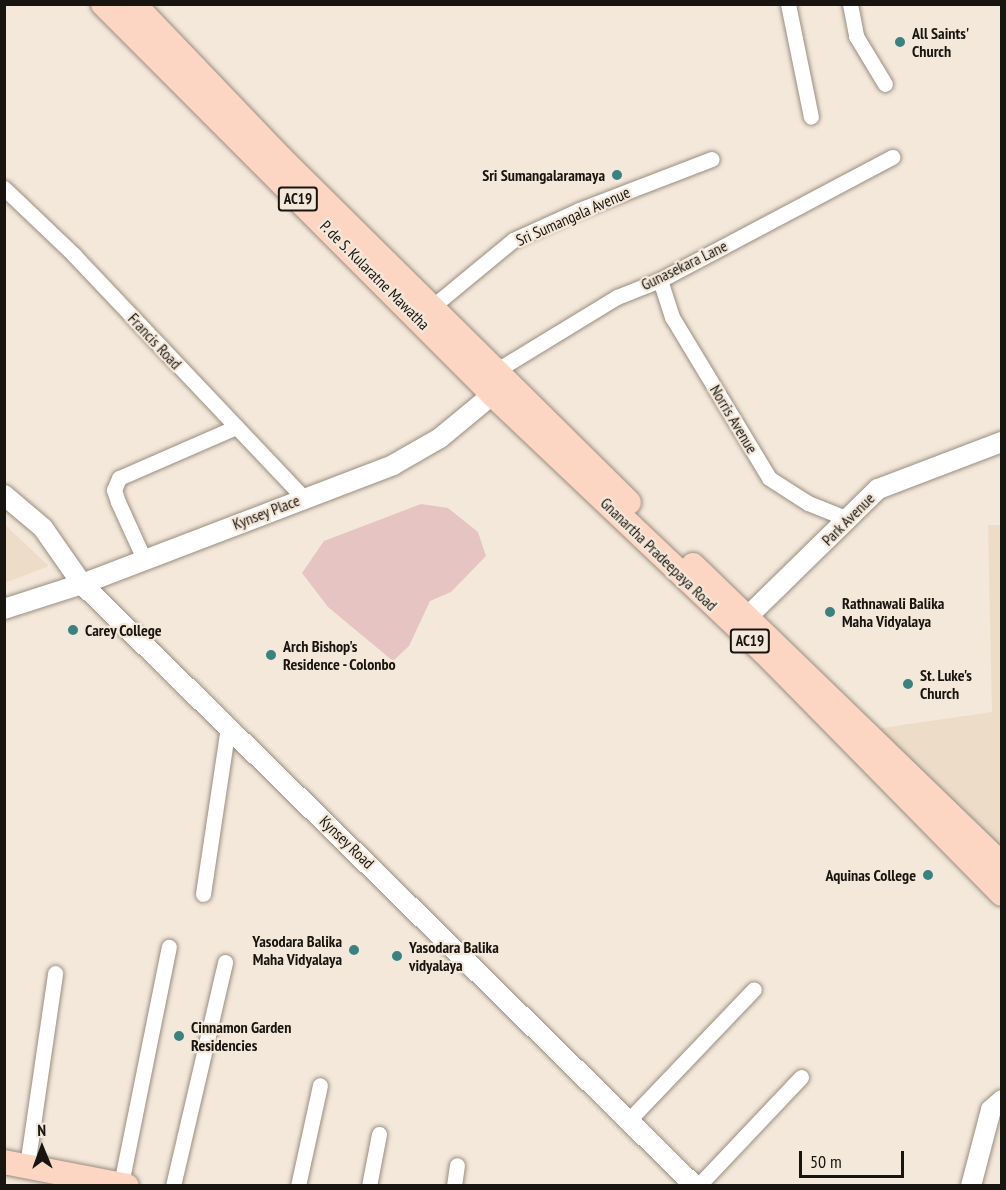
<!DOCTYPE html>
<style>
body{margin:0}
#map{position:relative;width:1006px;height:1190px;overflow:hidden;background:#f4e8da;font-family:"PT Sans Narrow",sans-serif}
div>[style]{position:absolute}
.built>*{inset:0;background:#eddcc8}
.green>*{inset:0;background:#e5c4c2}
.roads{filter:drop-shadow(0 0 2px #988d80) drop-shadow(0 0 2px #988d80)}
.minor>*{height:15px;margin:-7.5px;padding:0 7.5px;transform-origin:7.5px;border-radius:7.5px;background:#fff}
.tertiary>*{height:20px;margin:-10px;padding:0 10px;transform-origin:10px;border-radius:10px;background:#fff}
.primary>*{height:24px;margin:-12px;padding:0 12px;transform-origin:12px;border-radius:12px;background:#fdd6c3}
.dots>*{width:16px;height:16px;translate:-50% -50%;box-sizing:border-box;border:3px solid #f4e8da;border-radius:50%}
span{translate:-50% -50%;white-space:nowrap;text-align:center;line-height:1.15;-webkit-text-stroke:4.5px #f4e8da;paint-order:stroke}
.shield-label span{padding:2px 4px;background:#f4e8da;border:2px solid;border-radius:4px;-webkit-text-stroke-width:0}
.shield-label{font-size:15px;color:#18140f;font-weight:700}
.poi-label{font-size:16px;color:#18140f;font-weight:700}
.left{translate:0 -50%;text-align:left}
.right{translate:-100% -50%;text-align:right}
.street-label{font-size:16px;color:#18140f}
.frame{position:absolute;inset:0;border:6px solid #18140f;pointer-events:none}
.north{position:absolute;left:12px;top:1118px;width:60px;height:60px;-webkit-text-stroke:4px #f4e8da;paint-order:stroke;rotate:359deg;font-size:16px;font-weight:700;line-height:24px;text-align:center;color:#18140f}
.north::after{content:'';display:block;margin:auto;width:21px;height:27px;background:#18140f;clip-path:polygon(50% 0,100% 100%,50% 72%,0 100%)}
.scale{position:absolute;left:799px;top:1151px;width:105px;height:27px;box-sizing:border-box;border:3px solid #18140f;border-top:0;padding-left:8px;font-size:18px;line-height:21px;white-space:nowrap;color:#18140f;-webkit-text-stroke:4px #f4e8da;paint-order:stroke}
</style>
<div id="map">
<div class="built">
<i style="clip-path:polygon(4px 525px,5px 525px,49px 566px,5px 583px)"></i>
<i style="clip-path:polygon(988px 525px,1001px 525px,1001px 854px,875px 729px,992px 712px)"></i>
</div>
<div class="green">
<i style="clip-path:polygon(421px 504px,448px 508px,478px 532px,486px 556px,451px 592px,430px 601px,409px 646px,393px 661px,328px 607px,302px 573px,324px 541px)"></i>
</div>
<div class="roads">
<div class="minor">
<i style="left:788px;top:4px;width:115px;rotate:78.5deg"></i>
<i style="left:850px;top:4px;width:33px;rotate:79deg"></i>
<i style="left:856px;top:36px;width:56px;rotate:58.9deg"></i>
<i style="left:4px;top:188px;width:97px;rotate:43.7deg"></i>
<i style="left:74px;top:255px;width:333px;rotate:46.6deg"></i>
<i style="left:660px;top:280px;width:39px;rotate:72deg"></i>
<i style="left:672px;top:317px;width:188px;rotate:58.9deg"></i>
<i style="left:769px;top:478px;width:46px;rotate:32.7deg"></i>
<i style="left:808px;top:503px;width:43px;rotate:21.8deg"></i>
<i style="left:427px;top:311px;width:112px;rotate:-39.5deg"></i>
<i style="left:513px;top:240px;width:72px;rotate:-24.4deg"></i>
<i style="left:579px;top:210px;width:142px;rotate:-21deg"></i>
<i style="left:489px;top:375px;width:150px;rotate:-31.4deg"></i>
<i style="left:617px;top:297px;width:46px;rotate:-21.6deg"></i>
<i style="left:660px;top:280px;width:263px;rotate:-27.9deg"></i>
<i style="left:144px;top:559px;width:63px;rotate:-114.5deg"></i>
<i style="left:118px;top:502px;width:13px;rotate:-108deg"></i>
<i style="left:114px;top:490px;width:13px;rotate:-67deg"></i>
<i style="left:119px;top:478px;width:128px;rotate:-23.6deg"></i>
<i style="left:203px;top:894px;width:170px;rotate:-81.5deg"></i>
<i style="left:628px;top:1121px;width:182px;rotate:-46.3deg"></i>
<i style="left:27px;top:1166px;width:195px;rotate:-81.7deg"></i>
<i style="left:121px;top:1184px;width:242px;rotate:-78.6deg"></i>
<i style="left:173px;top:1186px;width:230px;rotate:-76.9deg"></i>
<i style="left:298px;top:1186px;width:103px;rotate:-77.7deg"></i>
<i style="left:369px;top:1186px;width:53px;rotate:-79.1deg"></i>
<i style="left:454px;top:1186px;width:21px;rotate:-82deg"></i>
<i style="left:698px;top:1186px;width:150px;rotate:-46.6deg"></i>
</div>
<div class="tertiary">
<i style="left:4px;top:495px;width:51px;rotate:40.2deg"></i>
<i style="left:43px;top:528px;width:68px;rotate:55.1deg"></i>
<i style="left:82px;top:584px;width:859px;rotate:44.48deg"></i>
<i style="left:4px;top:609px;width:82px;rotate:-17.8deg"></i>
<i style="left:82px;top:584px;width:333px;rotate:-20.9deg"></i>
<i style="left:393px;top:465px;width:54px;rotate:-29.9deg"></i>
<i style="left:440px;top:438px;width:83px;rotate:-39.6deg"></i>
<i style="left:736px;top:628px;width:199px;rotate:-44.4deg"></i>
<i style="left:878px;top:489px;width:133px;rotate:-20.8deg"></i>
<i style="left:971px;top:1186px;width:79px;rotate:-75.3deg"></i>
<i style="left:991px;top:1110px;width:15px;rotate:-42deg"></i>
</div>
<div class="primary">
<i style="left:103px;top:4px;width:552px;rotate:45.07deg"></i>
<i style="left:493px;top:395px;width:373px;rotate:43.5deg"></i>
<i style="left:764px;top:652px;width:339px;rotate:45.5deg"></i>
<i style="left:134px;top:4px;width:214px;rotate:46.3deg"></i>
<i style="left:282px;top:159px;width:488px;rotate:44.7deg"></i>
<i style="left:693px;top:565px;width:430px;rotate:44.1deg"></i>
<i style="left:4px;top:1162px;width:125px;rotate:11deg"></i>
</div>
</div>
<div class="dots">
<i style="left:900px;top:42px;background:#398280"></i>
<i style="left:617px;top:175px;background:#398280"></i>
<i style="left:830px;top:612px;background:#398280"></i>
<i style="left:73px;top:630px;background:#398280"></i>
<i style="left:271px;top:655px;background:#398280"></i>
<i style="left:908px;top:684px;background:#398280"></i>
<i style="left:928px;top:875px;background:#398280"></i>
<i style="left:354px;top:950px;background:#398280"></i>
<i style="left:397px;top:956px;background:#398280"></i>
<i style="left:179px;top:1036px;background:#398280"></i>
</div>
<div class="shield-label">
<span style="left:298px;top:199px">AC19</span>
<span style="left:750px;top:641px">AC19</span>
</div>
<div class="poi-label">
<span class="left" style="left:912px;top:42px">All Saints'<br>Church</span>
<span class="right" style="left:605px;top:175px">Sri Sumangalaramaya</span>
<span class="left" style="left:842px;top:612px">Rathnawali Balika<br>Maha Vidyalaya</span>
<span class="left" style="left:85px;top:630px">Carey College</span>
<span class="left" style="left:283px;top:655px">Arch Bishop's<br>Residence - Colonbo</span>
<span class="left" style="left:920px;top:684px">St. Luke's<br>Church</span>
<span class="right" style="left:916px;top:875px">Aquinas College</span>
<span class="right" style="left:342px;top:950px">Yasodara Balika<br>Maha Vidyalaya</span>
<span class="left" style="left:409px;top:956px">Yasodara Balika<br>vidyalaya</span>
<span class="left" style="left:191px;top:1036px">Cinnamon Garden<br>Residencies</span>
</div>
<div class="street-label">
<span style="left:573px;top:216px;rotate:-24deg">Sri Sumangala Avenue</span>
<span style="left:684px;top:265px;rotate:-26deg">Gunasekara Lane</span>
<span style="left:375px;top:275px;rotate:45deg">P. de S. Kularatne Mawatha</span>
<span style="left:155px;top:341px;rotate:47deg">Francis Road</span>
<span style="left:734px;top:419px;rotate:59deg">Norris Avenue</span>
<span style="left:266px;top:512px;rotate:-21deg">Kynsey Place</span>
<span style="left:848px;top:519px;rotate:-45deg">Park Avenue</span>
<span style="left:659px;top:554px;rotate:44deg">Gnanartha Pradeepaya Road</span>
<span style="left:347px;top:842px;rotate:44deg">Kynsey Road</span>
</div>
<div class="frame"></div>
<div class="north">N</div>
<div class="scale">50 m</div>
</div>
